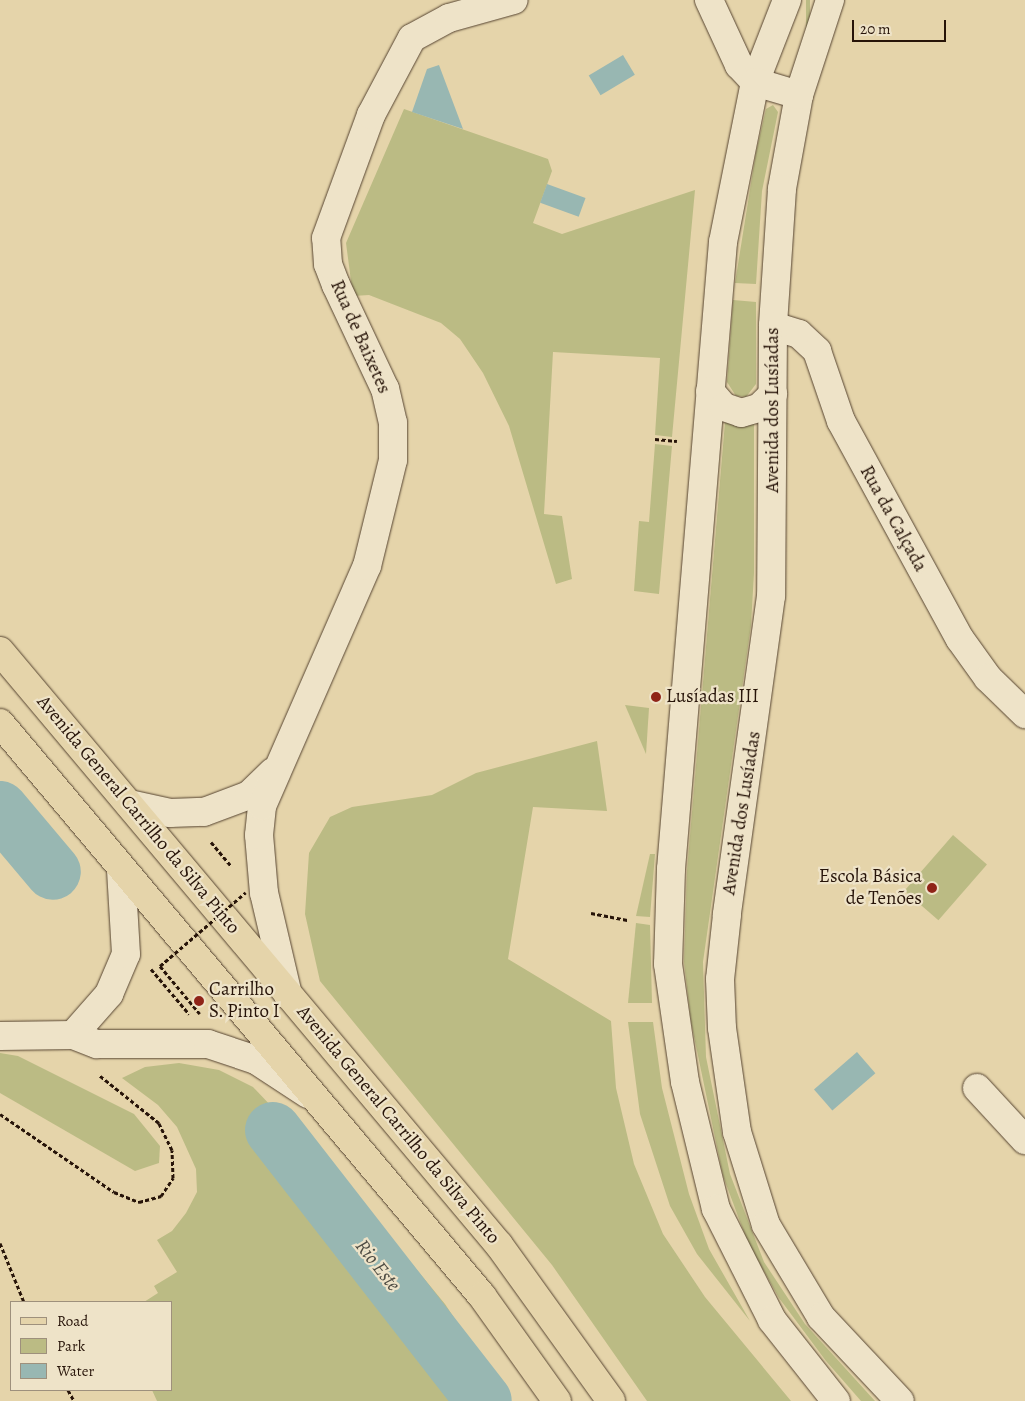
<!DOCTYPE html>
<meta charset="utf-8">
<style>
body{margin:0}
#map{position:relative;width:1025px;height:1401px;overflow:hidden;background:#e5d4aa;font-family:Alegreya,serif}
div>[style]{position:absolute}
.green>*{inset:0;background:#bbbb84;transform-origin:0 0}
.water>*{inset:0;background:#98b7b2;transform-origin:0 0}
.river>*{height:56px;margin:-28px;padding:0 28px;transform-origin:28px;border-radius:28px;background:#98b7b2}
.path>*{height:3px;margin-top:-1.5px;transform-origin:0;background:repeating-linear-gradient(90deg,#271409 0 4px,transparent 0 6.5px)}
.roads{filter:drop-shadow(0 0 1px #564431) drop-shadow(0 0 1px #564431)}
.street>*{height:28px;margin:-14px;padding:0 14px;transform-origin:14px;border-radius:14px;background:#eee3c8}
.secondary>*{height:28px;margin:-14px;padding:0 14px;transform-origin:14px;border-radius:14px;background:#eee3c8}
.primary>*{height:28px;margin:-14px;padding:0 14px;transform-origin:14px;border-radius:14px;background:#e5d4aa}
.path-bridge>*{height:3px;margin-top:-1.5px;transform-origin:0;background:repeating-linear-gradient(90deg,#271409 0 4px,transparent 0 6.5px)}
.dots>*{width:14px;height:14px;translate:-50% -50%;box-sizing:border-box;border:2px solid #eee3c8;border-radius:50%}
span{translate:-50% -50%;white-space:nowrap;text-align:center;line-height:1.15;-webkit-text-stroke:4.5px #eee3c8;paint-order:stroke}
.street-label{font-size:19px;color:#271409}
.poi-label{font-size:19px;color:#271409}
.left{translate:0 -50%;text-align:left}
.right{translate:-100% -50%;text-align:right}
.water-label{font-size:20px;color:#4f4d44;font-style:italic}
.legend{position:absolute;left:10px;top:1301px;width:162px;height:90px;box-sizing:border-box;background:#eee3c8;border:1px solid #9e907c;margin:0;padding:6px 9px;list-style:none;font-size:15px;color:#271409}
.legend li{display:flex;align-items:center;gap:10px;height:25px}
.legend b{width:25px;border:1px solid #9e907c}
.scale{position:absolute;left:852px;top:20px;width:94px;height:22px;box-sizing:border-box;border:2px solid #271409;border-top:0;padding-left:6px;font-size:15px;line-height:18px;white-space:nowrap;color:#271409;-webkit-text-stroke:4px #eee3c8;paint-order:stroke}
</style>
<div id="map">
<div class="green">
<i style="left:806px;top:0;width:4px;height:72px"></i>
<i style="clip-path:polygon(773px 105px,778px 112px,762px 191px,756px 284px,735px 283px,756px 152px,766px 109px)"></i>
<i style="clip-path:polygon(404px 109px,548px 159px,552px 171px,533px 223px,562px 234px,695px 190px,672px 437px,655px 435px,660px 358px,553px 352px,544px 514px,562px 516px,572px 579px,556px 584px,509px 426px,483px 373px,460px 339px,441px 323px,369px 295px,353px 296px,346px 243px)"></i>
<i style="clip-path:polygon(733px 300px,756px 302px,756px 384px,746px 397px,736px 396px,727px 382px)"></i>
<i style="clip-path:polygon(725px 422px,754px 424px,754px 573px,751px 625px,703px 962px,706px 1057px,730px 1174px,764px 1262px,805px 1324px,875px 1401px,861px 1401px,826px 1361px,779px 1298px,748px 1243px,723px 1176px,691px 1022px,684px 962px,687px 871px)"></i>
<i style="clip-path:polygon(655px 444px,672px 446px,659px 594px,634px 591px,639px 521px,649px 522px)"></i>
<i style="clip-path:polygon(625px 705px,649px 708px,646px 754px)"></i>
<i style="clip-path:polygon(597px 741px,607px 811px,533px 807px,508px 959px,611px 1021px,616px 1088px,634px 1164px,663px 1234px,705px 1297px,791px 1401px,647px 1401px,552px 1265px,320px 981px,305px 914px,309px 853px,330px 817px,352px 807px,432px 795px,476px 773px)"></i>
<i style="left:953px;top:835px;width:45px;height:74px;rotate:41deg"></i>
<i style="clip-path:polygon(650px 854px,655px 854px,650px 917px,636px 916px)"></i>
<i style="clip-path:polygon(636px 923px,650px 925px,652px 1003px,628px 1003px)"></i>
<i style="clip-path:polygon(628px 1022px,653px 1022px,662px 1088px,689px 1194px,709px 1249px,750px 1321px,697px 1254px,670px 1206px,640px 1114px)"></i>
<i style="clip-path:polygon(0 1053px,18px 1056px,134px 1114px,160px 1146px,159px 1163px,135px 1171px,0 1093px)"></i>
<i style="clip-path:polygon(179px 1063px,219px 1070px,253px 1087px,352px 1191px,445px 1304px,509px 1401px,157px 1401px,152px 1390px,171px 1390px,171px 1302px,144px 1302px,158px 1293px,154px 1286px,177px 1272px,157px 1240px,172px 1231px,186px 1213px,197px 1192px,196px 1169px,177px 1127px,158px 1105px,122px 1078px,145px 1067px)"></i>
</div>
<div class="water">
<i style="left:623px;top:55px;width:23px;height:40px;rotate:59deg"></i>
<i style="clip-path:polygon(439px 65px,463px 129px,412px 112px,427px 69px)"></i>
<i style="left:547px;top:184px;width:41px;height:20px;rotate:20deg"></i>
<i style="left:857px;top:1052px;width:28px;height:57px;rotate:49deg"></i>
</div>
<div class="river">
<i style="left:0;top:809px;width:82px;rotate:49.9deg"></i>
<i style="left:273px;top:1130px;width:343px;rotate:52.1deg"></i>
</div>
<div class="path">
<i style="left:655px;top:439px;width:22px;rotate:5deg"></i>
<i style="left:211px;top:842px;width:31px;rotate:50deg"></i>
<i style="left:591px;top:913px;width:37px;rotate:11deg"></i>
<i style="left:160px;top:966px;width:62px;rotate:50.2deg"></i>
<i style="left:151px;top:969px;width:59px;rotate:49.8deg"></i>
<i style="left:0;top:1114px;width:138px;rotate:34.4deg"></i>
<i style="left:114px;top:1192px;width:27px;rotate:22deg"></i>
<i style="left:139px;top:1202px;width:23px;rotate:-15deg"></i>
<i style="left:161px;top:1196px;width:22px;rotate:-56deg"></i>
<i style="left:173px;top:1178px;width:28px;rotate:-92deg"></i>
<i style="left:172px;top:1150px;width:30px;rotate:-116deg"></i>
<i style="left:159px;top:1123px;width:77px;rotate:-141.3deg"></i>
<i style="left:0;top:1243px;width:64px;rotate:67.9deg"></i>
<i style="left:68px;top:1390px;width:13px;rotate:61deg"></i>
</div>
<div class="roads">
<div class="street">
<i style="left:709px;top:0;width:72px;rotate:65.2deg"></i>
<i style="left:739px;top:65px;width:23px;rotate:47deg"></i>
<i style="left:773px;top:326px;width:27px;rotate:17deg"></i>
<i style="left:799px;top:334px;width:25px;rotate:43deg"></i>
<i style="left:817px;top:351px;width:74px;rotate:71.1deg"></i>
<i style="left:841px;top:421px;width:248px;rotate:61.4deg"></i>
<i style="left:960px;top:639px;width:48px;rotate:54.3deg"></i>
<i style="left:988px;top:678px;width:52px;rotate:44.2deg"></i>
<i style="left:129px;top:804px;width:42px;rotate:12.4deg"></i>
<i style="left:170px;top:813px;width:34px;rotate:-2deg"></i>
<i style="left:204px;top:812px;width:48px;rotate:-20.7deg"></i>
<i style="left:249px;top:795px;width:33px;rotate:-44deg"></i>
<i style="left:288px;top:995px;width:105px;rotate:-103.2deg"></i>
<i style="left:264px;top:893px;width:58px;rotate:-94.9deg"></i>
<i style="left:259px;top:835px;width:29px;rotate:-84deg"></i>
<i style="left:262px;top:806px;width:262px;rotate:-66.4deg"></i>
<i style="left:367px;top:566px;width:109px;rotate:-76.2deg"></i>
<i style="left:393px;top:460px;width:37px;rotate:-90deg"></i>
<i style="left:393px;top:423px;width:35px;rotate:-103deg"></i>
<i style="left:385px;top:389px;width:115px;rotate:-115.2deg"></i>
<i style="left:336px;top:285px;width:22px;rotate:-111deg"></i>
<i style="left:328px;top:264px;width:26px;rotate:-94deg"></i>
<i style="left:326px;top:238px;width:131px;rotate:-69.9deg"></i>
<i style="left:371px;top:115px;width:87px;rotate:-62deg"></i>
<i style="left:412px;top:38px;width:42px;rotate:-28.4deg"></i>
<i style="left:449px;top:18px;width:67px;rotate:-15.5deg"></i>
<i style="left:73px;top:1035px;width:55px;rotate:-48.7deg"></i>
<i style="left:109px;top:994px;width:43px;rotate:-67deg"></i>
<i style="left:126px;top:954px;width:84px;rotate:-93.4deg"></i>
<i style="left:0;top:1036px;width:73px;rotate:-0.8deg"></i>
<i style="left:73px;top:1035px;width:26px;rotate:21deg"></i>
<i style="left:97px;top:1044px;width:111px"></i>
<i style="left:208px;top:1044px;width:51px;rotate:18.4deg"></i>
<i style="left:256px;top:1060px;width:62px;rotate:33.2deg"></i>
<i style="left:977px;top:1088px;width:71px;rotate:47.3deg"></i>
</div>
<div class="secondary">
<i style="left:787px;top:0;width:88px;rotate:111.3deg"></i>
<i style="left:755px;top:82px;width:163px;rotate:101.3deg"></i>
<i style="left:723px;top:242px;width:629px;rotate:94.74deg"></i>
<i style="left:671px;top:869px;width:95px;rotate:91.8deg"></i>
<i style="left:668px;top:964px;width:119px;rotate:81.8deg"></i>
<i style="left:685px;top:1082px;width:131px;rotate:76.3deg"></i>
<i style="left:716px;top:1209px;width:124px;rotate:63.2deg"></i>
<i style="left:772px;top:1320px;width:103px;rotate:51.7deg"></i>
<i style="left:830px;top:0;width:100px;rotate:108.1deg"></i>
<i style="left:799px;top:95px;width:96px;rotate:100.3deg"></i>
<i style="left:782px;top:189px;width:137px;rotate:93.8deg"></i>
<i style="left:773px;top:326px;width:270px;rotate:90.4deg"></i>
<i style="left:771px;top:596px;width:322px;rotate:97.9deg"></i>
<i style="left:727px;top:915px;width:64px;rotate:96.2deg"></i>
<i style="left:720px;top:979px;width:49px;rotate:87.7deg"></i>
<i style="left:722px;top:1028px;width:105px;rotate:81.8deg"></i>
<i style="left:737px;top:1132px;width:97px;rotate:72.7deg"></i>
<i style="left:766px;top:1225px;width:107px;rotate:59.1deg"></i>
<i style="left:821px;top:1317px;width:115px;rotate:46.8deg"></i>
<i style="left:755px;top:82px;width:46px;rotate:16.5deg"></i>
<i style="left:710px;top:391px;width:21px;rotate:49deg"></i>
<i style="left:724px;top:407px;width:18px;rotate:19deg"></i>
<i style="left:741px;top:413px;width:19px;rotate:-16deg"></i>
<i style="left:759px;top:408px;width:20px;rotate:-45deg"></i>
</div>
<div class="primary">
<i style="left:0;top:651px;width:776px;rotate:49.97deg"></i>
<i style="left:499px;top:1245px;width:192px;rotate:54.3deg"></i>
<i style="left:0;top:723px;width:749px;rotate:49.93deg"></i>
<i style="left:482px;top:1296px;width:129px;rotate:54.5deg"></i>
</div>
</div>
<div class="path-bridge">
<i style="left:160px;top:966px;width:113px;rotate:-40.7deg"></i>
</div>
<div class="dots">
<i style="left:656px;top:697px;background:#8f2418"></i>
<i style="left:932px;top:888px;background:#8f2418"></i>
<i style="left:199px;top:1001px;background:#8f2418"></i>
</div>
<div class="street-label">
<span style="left:360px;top:337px;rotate:66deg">Rua de Baixetes</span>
<span style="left:773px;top:410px;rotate:-90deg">Avenida dos Lusíadas</span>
<span style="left:893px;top:519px;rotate:61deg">Rua da Calçada</span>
<span style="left:742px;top:813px;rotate:-81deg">Avenida dos Lusíadas</span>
<span style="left:138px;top:815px;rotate:50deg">Avenida General Carrilho da Silva Pinto</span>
<span style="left:398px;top:1125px;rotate:50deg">Avenida General Carrilho da Silva Pinto</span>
</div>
<div class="poi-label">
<span class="left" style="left:666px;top:697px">Lusíadas III</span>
<span class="right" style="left:922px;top:888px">Escola Básica<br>de Tenões</span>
<span class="left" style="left:209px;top:1001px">Carrilho<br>S. Pinto I</span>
</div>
<div class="water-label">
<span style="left:378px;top:1265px;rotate:52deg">Rio Este</span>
</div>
<ul class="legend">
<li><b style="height:6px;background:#e5d4aa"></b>Road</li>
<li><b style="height:14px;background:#bbbb84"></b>Park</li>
<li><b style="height:14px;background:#98b7b2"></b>Water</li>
</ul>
<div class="scale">20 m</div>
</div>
